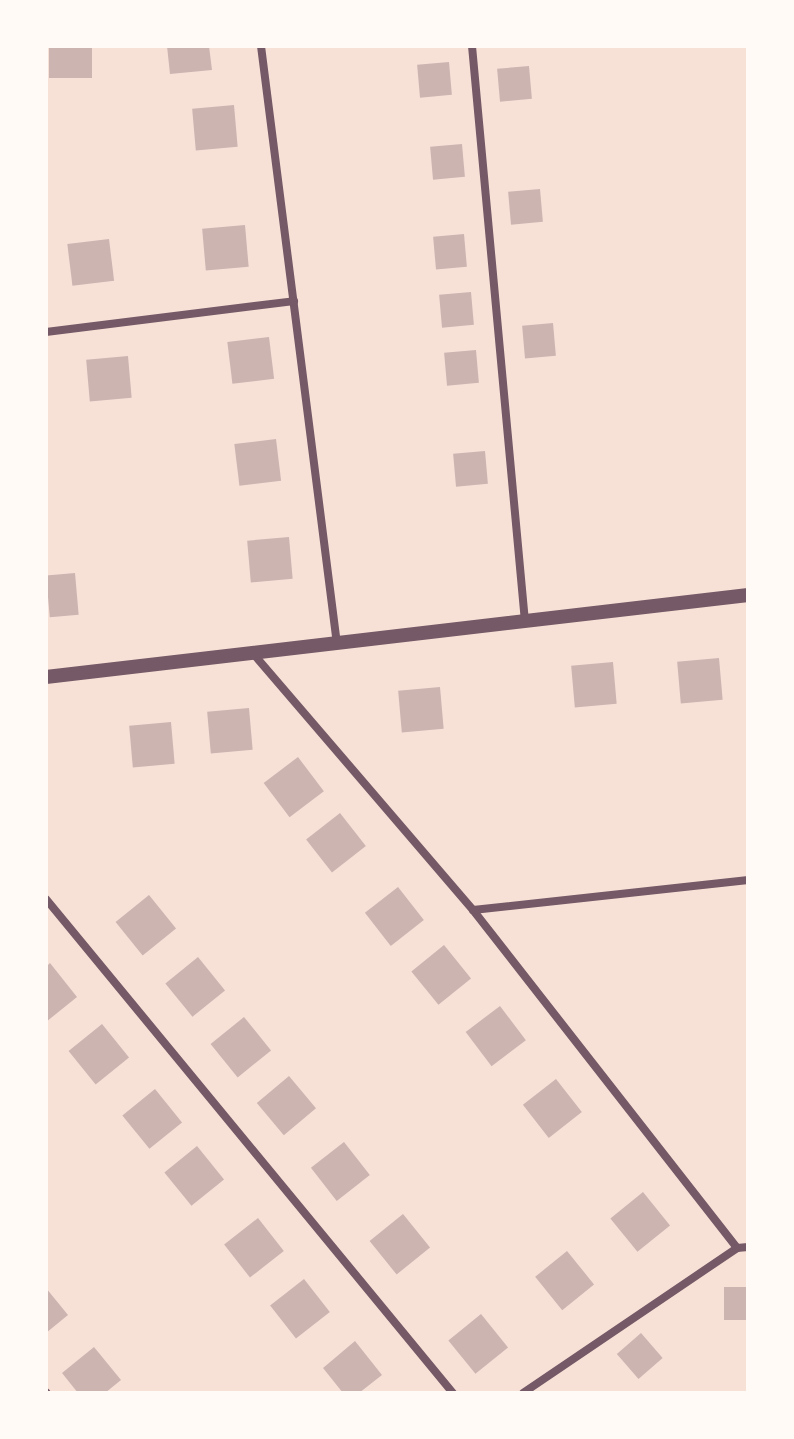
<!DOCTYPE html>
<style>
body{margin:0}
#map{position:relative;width:794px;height:1439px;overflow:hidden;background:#f7e1d7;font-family:"Space Grotesk",sans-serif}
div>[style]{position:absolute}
.building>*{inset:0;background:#ccb4b1;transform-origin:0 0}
.minor>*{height:8px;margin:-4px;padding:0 4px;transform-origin:4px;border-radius:4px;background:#755966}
.tertiary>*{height:14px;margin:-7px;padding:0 7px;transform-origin:7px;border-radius:7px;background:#755966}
span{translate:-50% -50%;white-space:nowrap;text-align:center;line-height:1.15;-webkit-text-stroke:8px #fffaf5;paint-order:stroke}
.frame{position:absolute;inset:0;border:48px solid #fffaf5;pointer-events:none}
</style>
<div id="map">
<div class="building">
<i style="left:49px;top:46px;width:43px;height:32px"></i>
<i style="clip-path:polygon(167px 46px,209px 46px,212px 70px,170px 74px)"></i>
<i style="left:449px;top:62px;width:33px;height:32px;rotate:85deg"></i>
<i style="left:529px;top:66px;width:33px;height:32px;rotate:85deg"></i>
<i style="left:234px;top:105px;width:42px;height:42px;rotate:85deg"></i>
<i style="left:462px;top:144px;width:33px;height:32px;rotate:85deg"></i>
<i style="left:540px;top:189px;width:33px;height:32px;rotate:85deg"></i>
<i style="left:245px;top:225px;width:42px;height:43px;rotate:85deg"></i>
<i style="left:464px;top:234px;width:33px;height:31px;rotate:85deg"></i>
<i style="left:109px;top:239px;width:42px;height:42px;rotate:83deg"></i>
<i style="left:471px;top:292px;width:33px;height:32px;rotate:85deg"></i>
<i style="left:553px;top:323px;width:33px;height:31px;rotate:85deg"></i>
<i style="left:269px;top:337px;width:42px;height:42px;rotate:83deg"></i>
<i style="left:476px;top:350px;width:33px;height:32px;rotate:85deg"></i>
<i style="left:128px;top:356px;width:42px;height:42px;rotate:85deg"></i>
<i style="left:276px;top:439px;width:42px;height:42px;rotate:83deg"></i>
<i style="left:485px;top:451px;width:33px;height:32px;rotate:85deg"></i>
<i style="left:289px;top:537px;width:42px;height:42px;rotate:85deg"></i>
<i style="left:75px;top:573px;width:42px;height:29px;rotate:85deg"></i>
<i style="left:719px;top:658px;width:42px;height:42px;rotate:85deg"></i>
<i style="left:613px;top:662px;width:42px;height:42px;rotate:85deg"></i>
<i style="left:440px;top:687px;width:42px;height:42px;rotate:85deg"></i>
<i style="left:249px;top:708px;width:42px;height:42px;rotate:85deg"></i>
<i style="left:171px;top:722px;width:42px;height:42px;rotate:85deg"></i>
<i style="left:298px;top:757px;width:43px;height:43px;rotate:53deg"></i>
<i style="left:340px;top:813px;width:42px;height:43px;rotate:52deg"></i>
<i style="left:398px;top:887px;width:42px;height:42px;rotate:52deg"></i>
<i style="left:149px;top:895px;width:43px;height:43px;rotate:51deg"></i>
<i style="left:444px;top:945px;width:43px;height:42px;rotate:51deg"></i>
<i style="left:198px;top:957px;width:43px;height:42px;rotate:51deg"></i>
<i style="clip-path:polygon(50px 963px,77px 997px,46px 1022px,46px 967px)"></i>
<i style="left:500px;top:1006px;width:43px;height:43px;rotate:53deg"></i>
<i style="left:244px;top:1017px;width:43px;height:43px;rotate:51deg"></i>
<i style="left:102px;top:1024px;width:43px;height:43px;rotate:51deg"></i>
<i style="left:289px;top:1076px;width:42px;height:42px;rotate:50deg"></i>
<i style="left:556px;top:1079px;width:42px;height:42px;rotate:52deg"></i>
<i style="left:155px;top:1089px;width:43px;height:42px;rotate:51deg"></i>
<i style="left:344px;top:1142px;width:42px;height:42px;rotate:52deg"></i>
<i style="left:197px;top:1146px;width:43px;height:42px;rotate:51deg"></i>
<i style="left:643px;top:1192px;width:43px;height:42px;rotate:51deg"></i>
<i style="left:403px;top:1214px;width:43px;height:43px;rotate:51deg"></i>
<i style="left:258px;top:1218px;width:42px;height:43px;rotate:52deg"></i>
<i style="left:567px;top:1251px;width:43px;height:41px;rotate:51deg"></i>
<i style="left:304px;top:1279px;width:42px;height:43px;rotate:52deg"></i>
<i style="left:748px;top:1287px;width:33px;height:24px;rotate:90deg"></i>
<i style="clip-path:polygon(46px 1288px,68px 1315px,46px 1333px)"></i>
<i style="left:481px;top:1314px;width:43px;height:42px;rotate:51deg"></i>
<i style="left:641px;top:1333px;width:33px;height:32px;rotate:49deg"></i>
<i style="clip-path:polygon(355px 1341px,382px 1375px,359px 1393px,343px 1393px,323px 1368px)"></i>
<i style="clip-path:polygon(94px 1347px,121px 1380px,105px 1393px,78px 1393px,62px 1373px)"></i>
</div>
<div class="minor">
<i style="left:261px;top:46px;width:603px;rotate:82.76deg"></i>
<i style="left:472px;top:46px;width:578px;rotate:84.74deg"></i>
<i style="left:46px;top:332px;width:250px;rotate:-7.1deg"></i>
<i style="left:251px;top:651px;width:341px;rotate:49.4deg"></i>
<i style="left:473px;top:910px;width:429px;rotate:52deg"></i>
<i style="left:737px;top:1248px;width:11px;rotate:-5deg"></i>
<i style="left:46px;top:899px;width:640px;rotate:50.52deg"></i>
<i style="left:473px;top:910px;width:277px;rotate:-6.2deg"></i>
<i style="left:46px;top:1392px;width:1px;rotate:45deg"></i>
<i style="left:523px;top:1393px;width:258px;rotate:-34.1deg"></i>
</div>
<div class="tertiary">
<i style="left:46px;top:677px;width:707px;rotate:-6.66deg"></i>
</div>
<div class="frame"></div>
</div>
